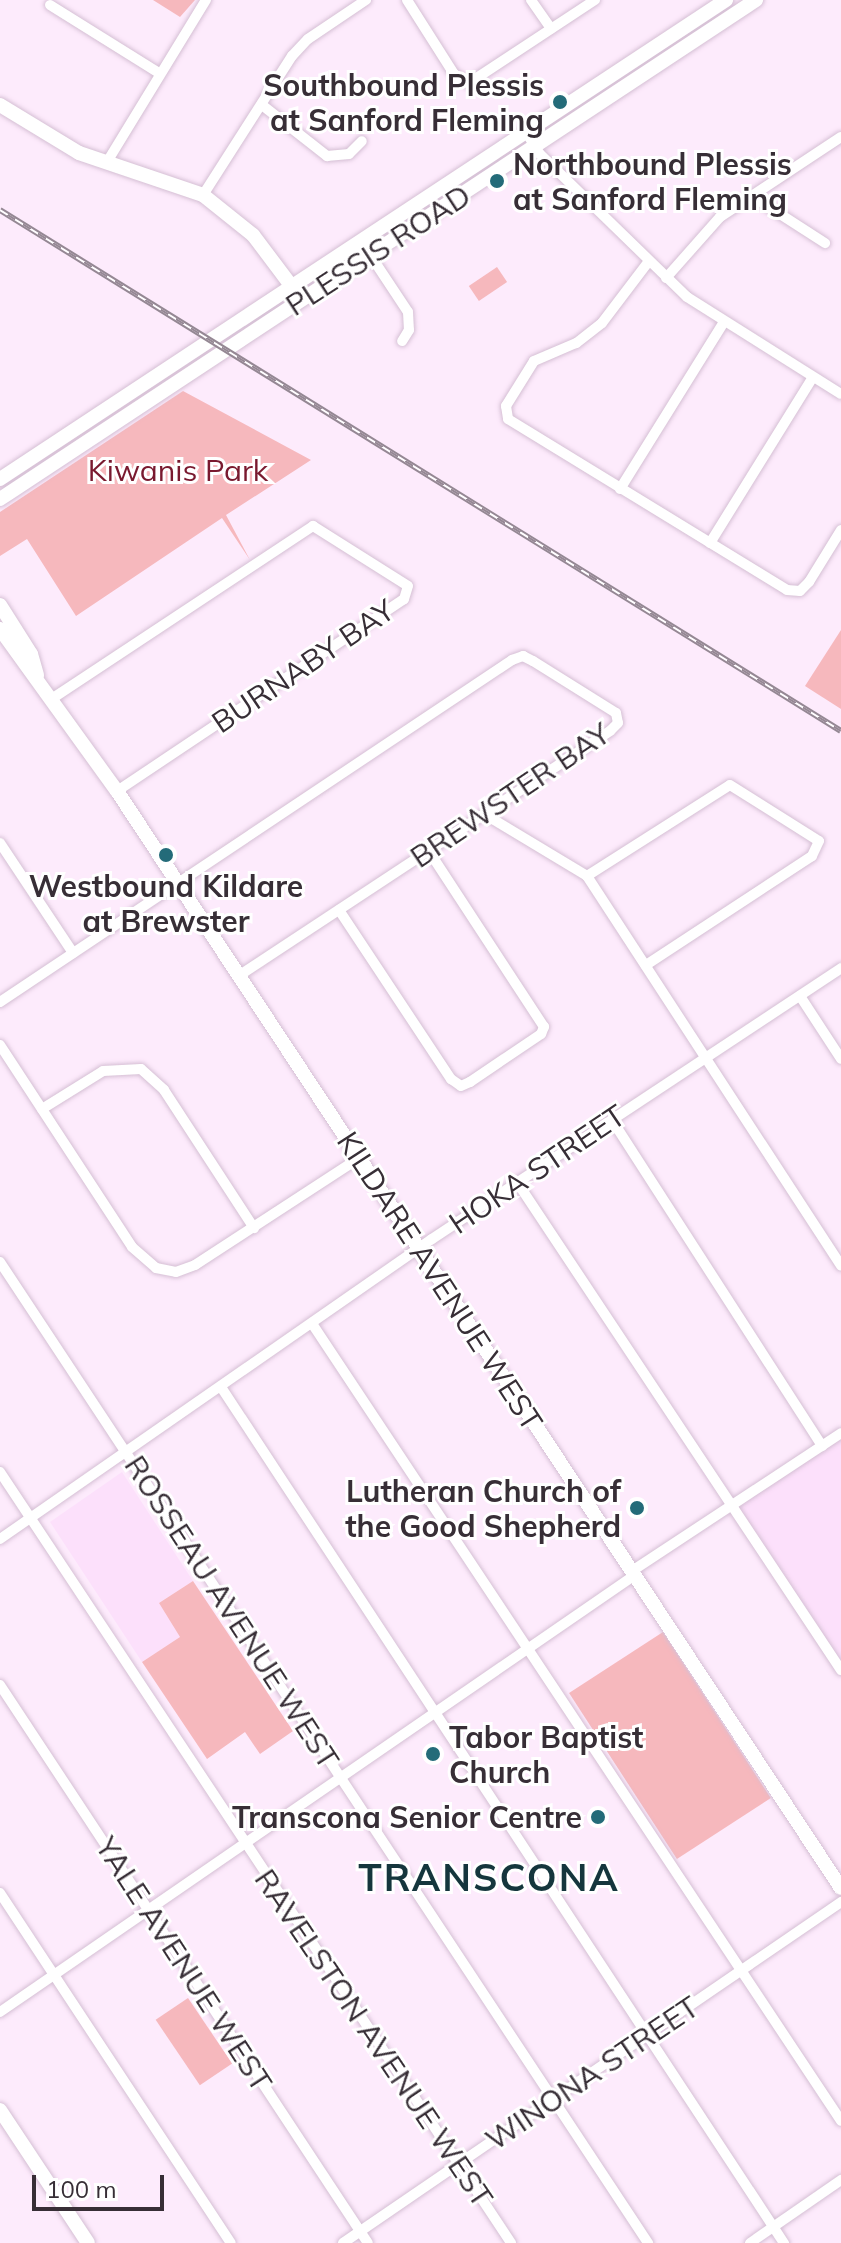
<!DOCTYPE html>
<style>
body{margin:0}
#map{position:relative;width:841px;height:2243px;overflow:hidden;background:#fdebfc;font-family:Mulish,sans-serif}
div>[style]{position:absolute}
.built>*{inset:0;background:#fce0fb}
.green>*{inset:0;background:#f6b8bd;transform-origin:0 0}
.roads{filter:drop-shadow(0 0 2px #d5bfd4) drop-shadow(0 0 2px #d5bfd4)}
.street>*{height:10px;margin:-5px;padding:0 5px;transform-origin:5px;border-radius:5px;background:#fff}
.secondary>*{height:14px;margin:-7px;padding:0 7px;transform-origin:7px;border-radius:7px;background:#fff}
.rail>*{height:6px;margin-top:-3px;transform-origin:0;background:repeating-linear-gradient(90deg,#fff 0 9px,#958894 0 18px);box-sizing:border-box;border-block:2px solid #958894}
.dots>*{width:22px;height:22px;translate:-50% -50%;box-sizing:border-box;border:4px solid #fff;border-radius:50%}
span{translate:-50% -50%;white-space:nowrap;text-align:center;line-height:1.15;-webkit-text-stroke:6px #fff;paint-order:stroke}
.poi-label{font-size:30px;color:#372e36;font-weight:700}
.right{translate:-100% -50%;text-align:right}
.left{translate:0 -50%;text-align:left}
.street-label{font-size:30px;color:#372e36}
.park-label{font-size:30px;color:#79192f}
.district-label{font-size:38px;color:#15363d;font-weight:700;letter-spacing:2px}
.scale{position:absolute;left:32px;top:2175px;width:132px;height:36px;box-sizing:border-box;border:4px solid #372e36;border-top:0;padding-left:10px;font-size:24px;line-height:28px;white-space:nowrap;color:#372e36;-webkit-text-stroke:6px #fff;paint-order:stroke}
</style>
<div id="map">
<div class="built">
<i style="clip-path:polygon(841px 1433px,841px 1670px,731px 1506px)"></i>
<i style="clip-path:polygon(122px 1472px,193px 1581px,159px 1603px,180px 1637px,142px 1662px,50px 1522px)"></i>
</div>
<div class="green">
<i style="clip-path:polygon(153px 0,195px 0,180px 17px)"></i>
<i style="left:497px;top:267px;width:18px;height:34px;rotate:56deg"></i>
<i style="clip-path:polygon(183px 391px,311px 460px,226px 515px,250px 560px,222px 518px,76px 616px,27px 539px,0 556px,0 512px)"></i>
<i style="clip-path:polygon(841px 630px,841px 709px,805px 686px)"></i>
<i style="clip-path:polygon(193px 1581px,293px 1731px,260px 1754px,245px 1732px,207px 1759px,142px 1662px,180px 1637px,159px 1603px)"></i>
<i style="left:663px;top:1632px;width:198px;height:112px;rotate:57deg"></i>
<i style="left:188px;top:1998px;width:79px;height:39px;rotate:56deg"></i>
</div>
<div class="roads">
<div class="street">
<i style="left:407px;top:0;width:88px;rotate:57.6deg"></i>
<i style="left:454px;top:74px;width:17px;rotate:31deg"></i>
<i style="left:469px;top:83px;width:151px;rotate:-33.4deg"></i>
<i style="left:531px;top:0;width:35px;rotate:55deg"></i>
<i style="left:50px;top:5px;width:128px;rotate:32deg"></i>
<i style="left:262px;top:105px;width:83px;rotate:38.1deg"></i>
<i style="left:327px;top:156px;width:22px;rotate:-5deg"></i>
<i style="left:349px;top:154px;width:18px;rotate:-45deg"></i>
<i style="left:526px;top:132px;width:26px;rotate:58deg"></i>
<i style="left:540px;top:154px;width:205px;rotate:44.2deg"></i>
<i style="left:687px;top:297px;width:182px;rotate:32.2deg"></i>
<i style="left:107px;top:162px;width:190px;rotate:-58.6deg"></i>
<i style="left:203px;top:195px;width:165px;rotate:-57.4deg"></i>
<i style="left:292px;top:56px;width:23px;rotate:-47deg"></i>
<i style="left:308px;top:39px;width:70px;rotate:-33.9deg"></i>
<i style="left:752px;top:196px;width:87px;rotate:32.8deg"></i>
<i style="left:361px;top:241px;width:85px;rotate:56.5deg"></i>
<i style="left:408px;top:312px;width:18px;rotate:87deg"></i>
<i style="left:409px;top:330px;width:13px;rotate:122deg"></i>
<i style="left:649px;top:261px;width:78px;rotate:127.2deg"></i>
<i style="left:602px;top:323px;width:33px;rotate:142deg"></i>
<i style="left:576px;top:343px;width:46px;rotate:156.8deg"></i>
<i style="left:534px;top:361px;width:53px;rotate:121.9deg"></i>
<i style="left:506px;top:406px;width:13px;rotate:81deg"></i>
<i style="left:508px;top:419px;width:327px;rotate:31.5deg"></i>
<i style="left:787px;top:590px;width:13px;rotate:4deg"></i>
<i style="left:800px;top:591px;width:13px;rotate:-45deg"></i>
<i style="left:809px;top:582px;width:61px;rotate:-58.4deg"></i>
<i style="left:666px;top:278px;width:81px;rotate:-48.5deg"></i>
<i style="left:720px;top:217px;width:145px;rotate:-33.5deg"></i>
<i style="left:620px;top:489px;width:197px;rotate:-58.1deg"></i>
<i style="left:710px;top:543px;width:195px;rotate:-58.2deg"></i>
<i style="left:53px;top:698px;width:312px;rotate:-33.5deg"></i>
<i style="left:313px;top:526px;width:112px;rotate:32.3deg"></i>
<i style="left:408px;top:586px;width:14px;rotate:107deg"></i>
<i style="left:404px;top:599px;width:345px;rotate:146.2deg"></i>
<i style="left:486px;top:815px;width:118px;rotate:31.1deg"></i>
<i style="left:587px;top:876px;width:465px;rotate:56.9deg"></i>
<i style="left:0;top:843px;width:132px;rotate:56.4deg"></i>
<i style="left:587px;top:876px;width:169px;rotate:-32.5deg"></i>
<i style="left:730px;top:785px;width:105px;rotate:32.2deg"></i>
<i style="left:819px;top:841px;width:17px;rotate:115deg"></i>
<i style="left:812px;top:856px;width:199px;rotate:146.7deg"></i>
<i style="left:339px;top:910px;width:203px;rotate:56.5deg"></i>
<i style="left:451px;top:1079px;width:12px;rotate:35deg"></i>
<i style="left:461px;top:1086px;width:10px;rotate:-24deg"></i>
<i style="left:470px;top:1082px;width:86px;rotate:-34.1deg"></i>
<i style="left:541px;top:1034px;width:8px;rotate:-67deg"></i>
<i style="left:544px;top:1027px;width:210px;rotate:-123.2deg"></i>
<i style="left:800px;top:996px;width:75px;rotate:56.9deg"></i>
<i style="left:0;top:1002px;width:616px;rotate:-33.74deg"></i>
<i style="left:512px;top:660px;width:12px;rotate:-20deg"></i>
<i style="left:523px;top:656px;width:11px;rotate:27deg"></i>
<i style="left:533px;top:661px;width:98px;rotate:32.1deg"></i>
<i style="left:616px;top:713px;width:10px;rotate:79deg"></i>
<i style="left:618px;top:723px;width:11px;rotate:135deg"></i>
<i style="left:610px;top:731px;width:445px;rotate:146.6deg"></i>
<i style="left:0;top:1045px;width:241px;rotate:56.8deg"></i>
<i style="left:132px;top:1247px;width:32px;rotate:41deg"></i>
<i style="left:156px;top:1268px;width:20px;rotate:11deg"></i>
<i style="left:176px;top:1272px;width:20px;rotate:-20deg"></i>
<i style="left:195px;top:1265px;width:196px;rotate:-33.1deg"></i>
<i style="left:42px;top:1109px;width:72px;rotate:-31.9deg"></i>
<i style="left:103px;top:1071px;width:38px;rotate:-3deg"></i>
<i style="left:141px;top:1069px;width:31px;rotate:42deg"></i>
<i style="left:164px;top:1090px;width:165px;rotate:56.9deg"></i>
<i style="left:612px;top:1120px;width:388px;rotate:57.2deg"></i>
<i style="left:517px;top:1182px;width:586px;rotate:56.42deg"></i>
<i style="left:0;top:1262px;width:1176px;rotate:56.55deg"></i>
<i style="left:313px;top:1325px;width:955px;rotate:56.44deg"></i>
<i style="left:221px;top:1387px;width:1025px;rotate:56.67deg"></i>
<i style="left:0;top:1472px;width:925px;rotate:56.46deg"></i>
<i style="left:0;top:1539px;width:526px;rotate:-34.78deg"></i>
<i style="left:432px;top:1239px;width:491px;rotate:-33.5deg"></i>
<i style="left:632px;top:1571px;width:250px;rotate:-33.4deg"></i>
<i style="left:0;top:1685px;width:668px;rotate:56.6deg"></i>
<i style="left:0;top:1893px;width:419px;rotate:56.6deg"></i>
<i style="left:0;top:2012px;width:771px;rotate:-34.54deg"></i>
<i style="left:343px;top:2243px;width:604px;rotate:-34.4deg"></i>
<i style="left:750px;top:2243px;width:111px;rotate:-34.7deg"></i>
</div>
<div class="secondary">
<i style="left:0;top:105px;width:92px;rotate:31.3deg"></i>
<i style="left:79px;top:153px;width:131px;rotate:18.7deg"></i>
<i style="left:203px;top:195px;width:64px;rotate:38.7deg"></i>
<i style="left:253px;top:235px;width:71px;rotate:53deg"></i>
<i style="left:0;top:479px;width:870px;rotate:-33.42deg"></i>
<i style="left:0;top:499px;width:906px;rotate:-33.43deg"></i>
<i style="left:0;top:605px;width:58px;rotate:57.7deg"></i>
<i style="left:31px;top:654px;width:22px;rotate:74deg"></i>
<i style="left:0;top:629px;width:200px;rotate:54.2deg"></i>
<i style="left:117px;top:791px;width:1314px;rotate:56.58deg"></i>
<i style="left:0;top:2110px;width:159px;rotate:56.5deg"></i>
</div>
</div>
<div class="rail">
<i style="left:0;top:210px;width:989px;rotate:31.78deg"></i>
</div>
<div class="dots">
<i style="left:560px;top:102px;background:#246b79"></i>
<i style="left:497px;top:181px;background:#246b79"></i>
<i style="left:166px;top:855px;background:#246b79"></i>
<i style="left:637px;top:1508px;background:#246b79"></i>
<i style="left:433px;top:1754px;background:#246b79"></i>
<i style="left:598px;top:1817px;background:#246b79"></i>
</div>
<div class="poi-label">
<span class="right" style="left:544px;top:102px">Southbound Plessis<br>at Sanford Fleming</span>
<span class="left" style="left:513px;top:181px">Northbound Plessis<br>at Sanford Fleming</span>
<span style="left:166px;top:903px">Westbound Kildare<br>at Brewster</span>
<span class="right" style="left:621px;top:1508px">Lutheran Church of<br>the Good Shepherd</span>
<span class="left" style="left:449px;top:1754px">Tabor Baptist<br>Church</span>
<span class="right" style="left:582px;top:1817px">Transcona Senior Centre</span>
</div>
<div class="street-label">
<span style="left:378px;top:250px;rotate:-33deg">PLESSIS ROAD</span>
<span style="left:303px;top:666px;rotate:-34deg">BURNABY BAY</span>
<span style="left:510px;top:795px;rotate:-34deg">BREWSTER BAY</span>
<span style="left:537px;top:1169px;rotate:-34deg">HOKA STREET</span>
<span style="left:440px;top:1281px;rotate:57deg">KILDARE AVENUE WEST</span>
<span style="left:232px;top:1612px;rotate:57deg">ROSSEAU AVENUE WEST</span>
<span style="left:184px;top:1964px;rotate:57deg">YALE AVENUE WEST</span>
<span style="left:374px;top:2038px;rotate:56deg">RAVELSTON AVENUE WEST</span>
<span style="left:592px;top:2073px;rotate:-34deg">WINONA STREET</span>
</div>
<div class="park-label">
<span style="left:178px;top:470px">Kiwanis Park</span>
</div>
<div class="district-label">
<span style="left:489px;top:1878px">TRANSCONA</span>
</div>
<div class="scale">100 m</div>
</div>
